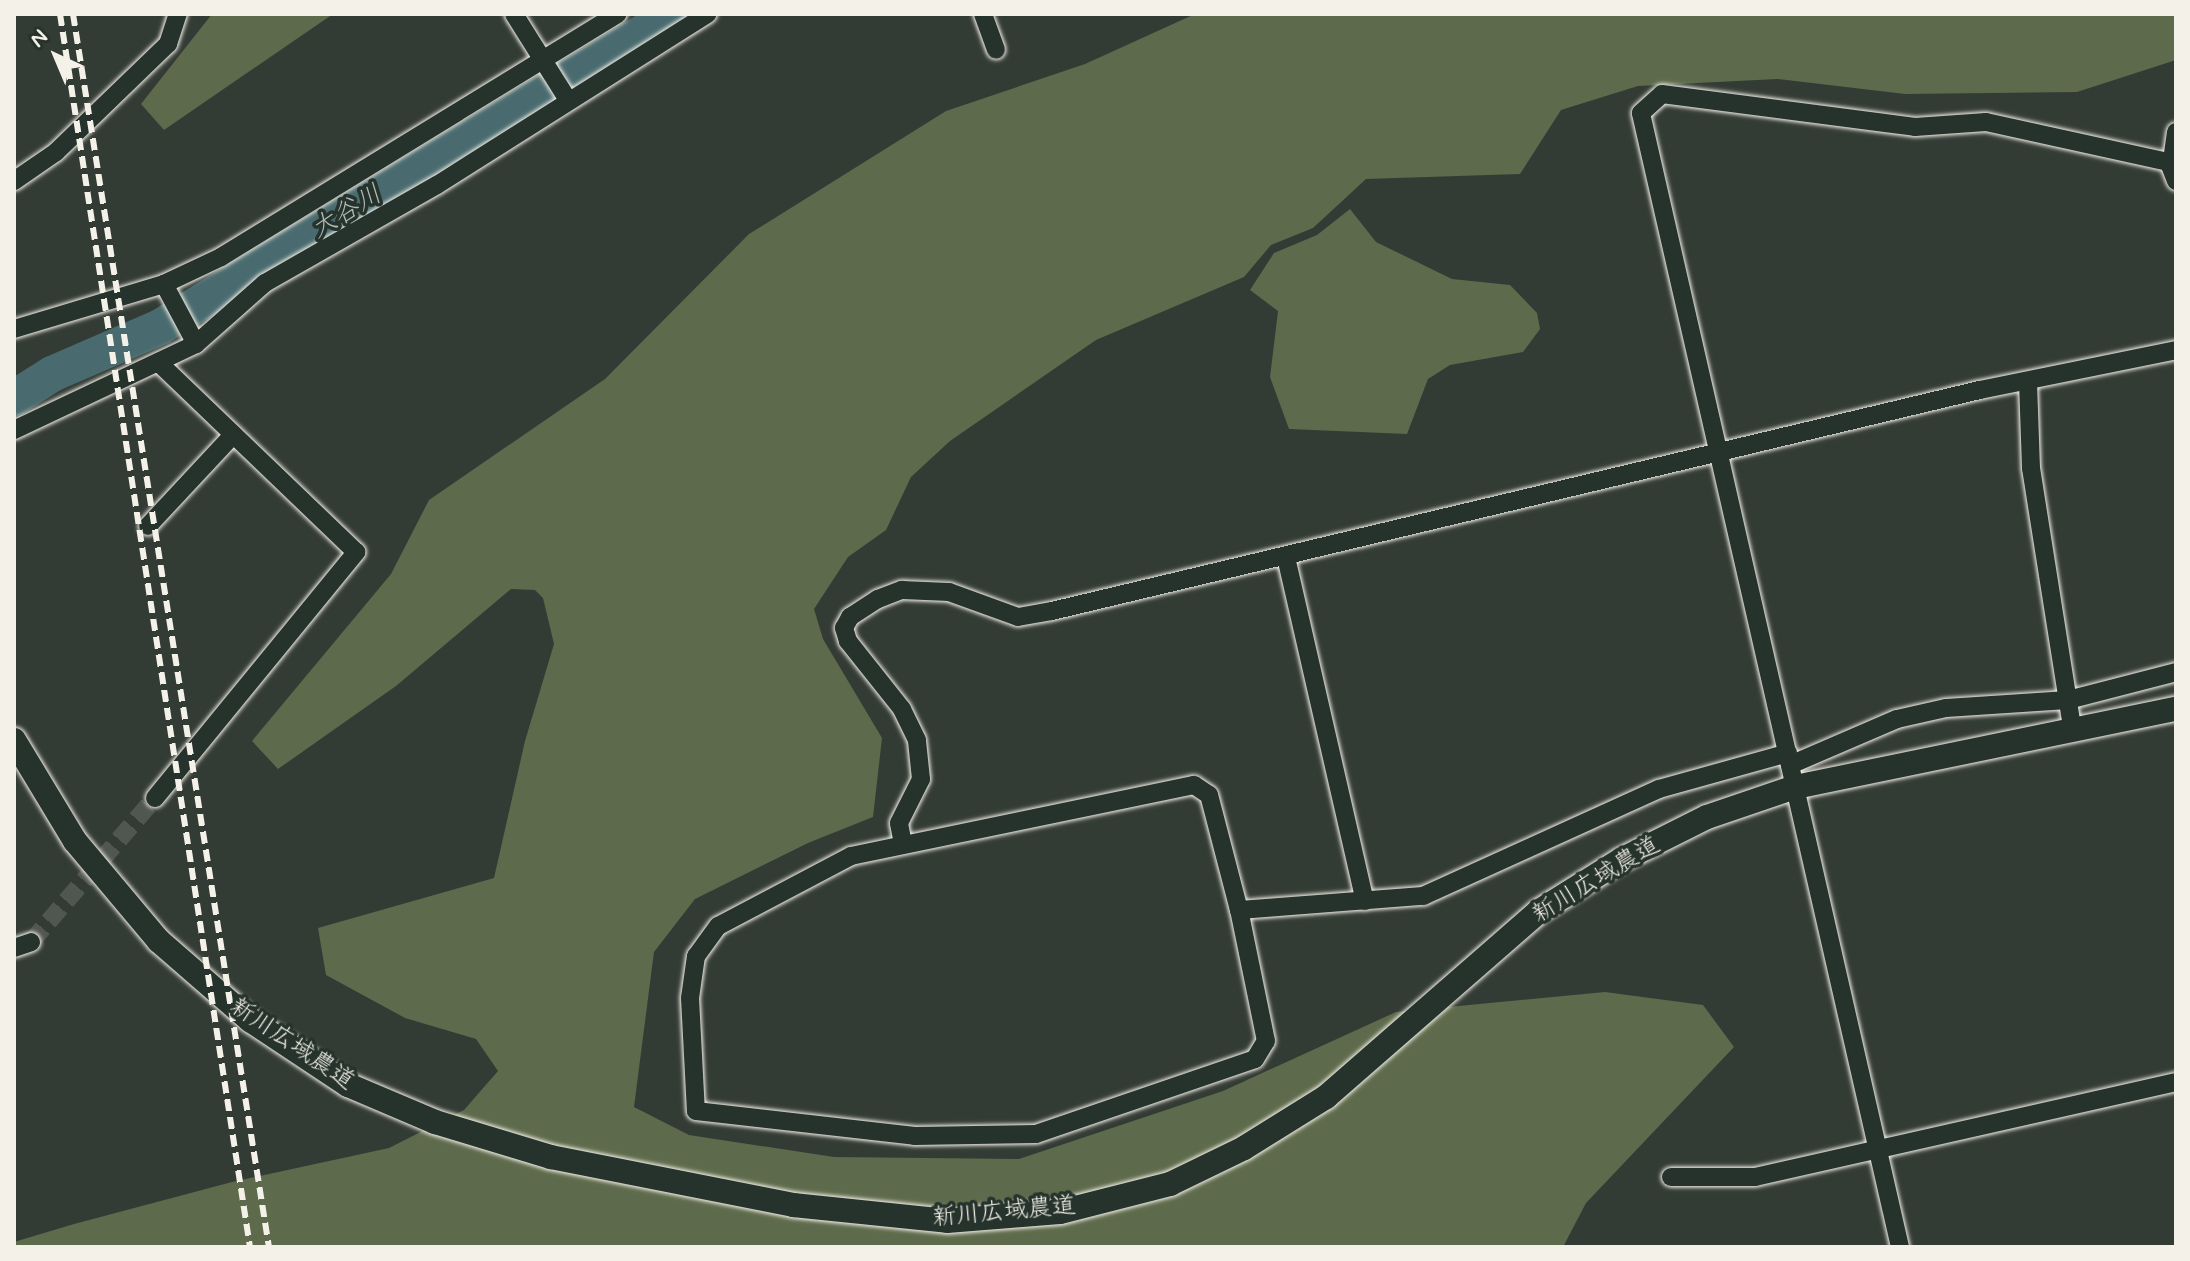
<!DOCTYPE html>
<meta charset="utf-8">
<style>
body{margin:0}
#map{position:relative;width:2190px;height:1261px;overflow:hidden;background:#333b35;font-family:Mynerve,"Klee One",sans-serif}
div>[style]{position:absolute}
.green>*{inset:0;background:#5d6a4b}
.river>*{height:36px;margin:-18px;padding:0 18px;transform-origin:18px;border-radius:18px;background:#496b6f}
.street-tunnel>*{height:18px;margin-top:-9px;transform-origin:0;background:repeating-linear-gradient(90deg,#505650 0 18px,transparent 0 27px)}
.roads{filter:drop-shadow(0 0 2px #f4f1e8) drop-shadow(0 0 2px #f4f1e8)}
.street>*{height:18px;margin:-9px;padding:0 9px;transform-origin:9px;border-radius:9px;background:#26332d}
.secondary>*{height:24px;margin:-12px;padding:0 12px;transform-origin:12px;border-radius:12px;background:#26332d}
.rail>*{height:6px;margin-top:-3px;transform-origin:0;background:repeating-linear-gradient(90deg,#f4f1e8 0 12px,transparent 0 18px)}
span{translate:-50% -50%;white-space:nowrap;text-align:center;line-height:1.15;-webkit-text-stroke:7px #26332d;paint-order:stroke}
.street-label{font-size:24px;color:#f4f1e8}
.water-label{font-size:26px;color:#b0bbb8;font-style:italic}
.frame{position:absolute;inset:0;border:16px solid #f4f1e8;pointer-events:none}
.north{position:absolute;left:16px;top:16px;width:80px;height:80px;-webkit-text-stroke:6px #26332d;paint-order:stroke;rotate:316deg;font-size:22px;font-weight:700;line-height:32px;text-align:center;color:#f4f1e8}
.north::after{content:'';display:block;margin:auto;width:28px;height:36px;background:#f4f1e8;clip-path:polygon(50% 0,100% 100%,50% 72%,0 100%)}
</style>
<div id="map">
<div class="green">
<i style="clip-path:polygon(212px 14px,333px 14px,164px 130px,141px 104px)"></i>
<i style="clip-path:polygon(1195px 14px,2176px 14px,2176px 60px,2077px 92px,1905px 94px,1777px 79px,1638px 86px,1561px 110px,1520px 174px,1366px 179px,1313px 228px,1271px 245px,1244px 277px,1096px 340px,950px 441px,911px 477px,886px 530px,848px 557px,814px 609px,823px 639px,882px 738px,873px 817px,808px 843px,695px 899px,654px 952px,634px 1107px,689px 1135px,834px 1157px,1019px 1159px,1223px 1091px,1396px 1012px,1605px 992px,1703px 1005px,1734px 1047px,1586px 1203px,1563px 1247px,14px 1247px,14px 1242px,74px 1224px,232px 1182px,389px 1148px,464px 1110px,498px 1071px,476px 1039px,405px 1018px,326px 975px,318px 928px,494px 878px,525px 741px,554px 644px,543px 598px,535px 590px,511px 589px,396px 686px,278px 769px,252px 741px,391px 574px,429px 500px,605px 379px,749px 234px,946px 111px,1085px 64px)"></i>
<i style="clip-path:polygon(1350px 209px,1376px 242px,1452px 279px,1510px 285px,1537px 313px,1540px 329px,1523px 352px,1450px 365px,1428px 379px,1407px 434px,1289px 429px,1270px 377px,1278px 311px,1250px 290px,1274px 253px,1317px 235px)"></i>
</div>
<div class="river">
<i style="left:14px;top:398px;width:45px;rotate:-32.3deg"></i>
<i style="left:52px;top:374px;width:118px;rotate:-23.5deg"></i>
<i style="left:160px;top:327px;width:601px;rotate:-31.39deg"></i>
</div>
<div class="street-tunnel">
<i style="left:31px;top:942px;width:190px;rotate:-49.3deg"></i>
</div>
<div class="roads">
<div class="street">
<i style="left:514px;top:14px;width:102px;rotate:57.9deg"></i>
<i style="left:983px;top:14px;width:38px;rotate:70deg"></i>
<i style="left:2176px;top:132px;width:36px;rotate:98deg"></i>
<i style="left:2171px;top:168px;width:14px;rotate:69deg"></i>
<i style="left:14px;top:181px;width:51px;rotate:-34.6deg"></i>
<i style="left:56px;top:152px;width:156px;rotate:-44deg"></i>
<i style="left:168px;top:44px;width:32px;rotate:-72deg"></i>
<i style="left:164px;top:284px;width:68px;rotate:61.9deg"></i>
<i style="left:14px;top:329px;width:157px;rotate:-16.7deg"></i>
<i style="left:164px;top:284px;width:63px;rotate:-25.3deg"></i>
<i style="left:221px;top:257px;width:465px;rotate:-31.5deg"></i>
<i style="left:2028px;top:382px;width:86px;rotate:88deg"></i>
<i style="left:2031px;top:468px;width:261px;rotate:81deg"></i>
<i style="left:14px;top:430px;width:201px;rotate:-25.3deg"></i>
<i style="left:196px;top:344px;width:92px;rotate:-41.5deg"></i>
<i style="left:265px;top:283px;width:198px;rotate:-29.7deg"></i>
<i style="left:437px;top:185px;width:320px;rotate:-32.3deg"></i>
<i style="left:148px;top:526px;width:125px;rotate:-47deg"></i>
<i style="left:1286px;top:557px;width:353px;rotate:77.1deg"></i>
<i style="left:1790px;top:765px;width:116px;rotate:-23.3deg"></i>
<i style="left:1897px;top:719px;width:50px;rotate:-12.7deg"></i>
<i style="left:1946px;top:708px;width:122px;rotate:-3.8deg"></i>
<i style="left:2068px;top:700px;width:112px;rotate:-14.5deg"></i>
<i style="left:155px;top:798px;width:318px;rotate:-50.7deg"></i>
<i style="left:356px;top:552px;width:274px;rotate:-136.2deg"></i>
<i style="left:903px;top:844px;width:21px;rotate:-101deg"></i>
<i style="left:899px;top:823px;width:49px;rotate:-63.4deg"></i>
<i style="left:921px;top:779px;width:39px;rotate:-96deg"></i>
<i style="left:917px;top:740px;width:34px;rotate:-116deg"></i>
<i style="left:902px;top:709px;width:87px;rotate:-128.5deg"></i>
<i style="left:848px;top:641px;width:14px;rotate:-107deg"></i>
<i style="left:844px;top:628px;width:13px;rotate:-61deg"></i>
<i style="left:850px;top:617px;width:33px;rotate:-33deg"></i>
<i style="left:878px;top:599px;width:26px;rotate:-21deg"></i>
<i style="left:902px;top:590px;width:47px;rotate:2.4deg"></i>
<i style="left:949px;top:592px;width:73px;rotate:19.9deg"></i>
<i style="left:1018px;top:617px;width:35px;rotate:-10deg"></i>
<i style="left:1052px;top:611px;width:954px;rotate:-13.4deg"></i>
<i style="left:1980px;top:390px;width:200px;rotate:-11.5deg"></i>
<i style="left:1239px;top:910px;width:119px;rotate:-104.6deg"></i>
<i style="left:1209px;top:795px;width:18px;rotate:-146deg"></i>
<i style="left:1194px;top:785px;width:350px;rotate:168.3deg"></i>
<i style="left:851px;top:856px;width:150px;rotate:152.2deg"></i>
<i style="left:718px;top:926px;width:37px;rotate:126deg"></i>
<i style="left:696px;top:956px;width:42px;rotate:98.1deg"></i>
<i style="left:690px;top:998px;width:113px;rotate:87deg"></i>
<i style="left:696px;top:1111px;width:220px;rotate:6.5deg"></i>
<i style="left:915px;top:1136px;width:121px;rotate:-0.9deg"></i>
<i style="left:1036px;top:1134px;width:231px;rotate:-18.9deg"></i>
<i style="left:1255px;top:1059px;width:21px;rotate:-59deg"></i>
<i style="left:1266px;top:1041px;width:134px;rotate:-101.6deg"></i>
<i style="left:1239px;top:910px;width:185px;rotate:-4.4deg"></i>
<i style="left:1423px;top:896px;width:259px;rotate:-24.4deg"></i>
<i style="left:1659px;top:789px;width:134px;rotate:-15.6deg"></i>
<i style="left:14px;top:948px;width:18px;rotate:-19deg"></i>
<i style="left:1671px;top:1177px;width:84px"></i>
<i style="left:1755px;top:1177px;width:432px;rotate:-12.7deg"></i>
<i style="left:1900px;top:1247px;width:1163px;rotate:-102.87deg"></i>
<i style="left:1641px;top:113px;width:28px;rotate:-42deg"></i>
<i style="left:1662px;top:94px;width:255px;rotate:7.4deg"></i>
<i style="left:1915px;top:127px;width:71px;rotate:-4deg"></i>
<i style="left:1986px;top:122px;width:190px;rotate:12.4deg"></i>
</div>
<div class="secondary">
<i style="left:14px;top:740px;width:118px;rotate:58.9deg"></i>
<i style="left:75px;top:841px;width:131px;rotate:50deg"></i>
<i style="left:159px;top:941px;width:121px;rotate:41deg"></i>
<i style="left:250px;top:1020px;width:118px;rotate:33.6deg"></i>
<i style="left:348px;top:1085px;width:95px;rotate:23deg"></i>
<i style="left:435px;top:1122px;width:121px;rotate:16.8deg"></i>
<i style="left:551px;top:1157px;width:247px;rotate:11.2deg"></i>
<i style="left:793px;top:1205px;width:155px;rotate:5.9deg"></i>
<i style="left:947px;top:1221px;width:113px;rotate:-4.6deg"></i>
<i style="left:1060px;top:1212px;width:114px;rotate:-14.3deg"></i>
<i style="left:1170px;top:1184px;width:82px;rotate:-25.9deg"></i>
<i style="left:1244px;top:1148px;width:97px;rotate:-31.9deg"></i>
<i style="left:1326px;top:1097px;width:281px;rotate:-41.1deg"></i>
<i style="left:1538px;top:912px;width:98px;rotate:-32.1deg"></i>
<i style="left:1621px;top:860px;width:96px;rotate:-26.6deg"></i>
<i style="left:1707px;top:817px;width:93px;rotate:-18.8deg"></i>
<i style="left:1795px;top:787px;width:389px;rotate:-11.6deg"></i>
</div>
</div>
<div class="rail">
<i style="left:60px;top:14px;width:1248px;rotate:81.24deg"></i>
<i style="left:73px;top:14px;width:1248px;rotate:80.97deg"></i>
</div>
<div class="street-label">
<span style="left:1596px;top:880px;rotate:-31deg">新川広域農道</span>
<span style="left:292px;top:1044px;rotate:34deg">新川広域農道</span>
<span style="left:1004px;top:1212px;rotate:-5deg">新川広域農道</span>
</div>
<div class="water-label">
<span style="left:347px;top:213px;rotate:-31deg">大谷川</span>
</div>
<div class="frame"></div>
<div class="north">N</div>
</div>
